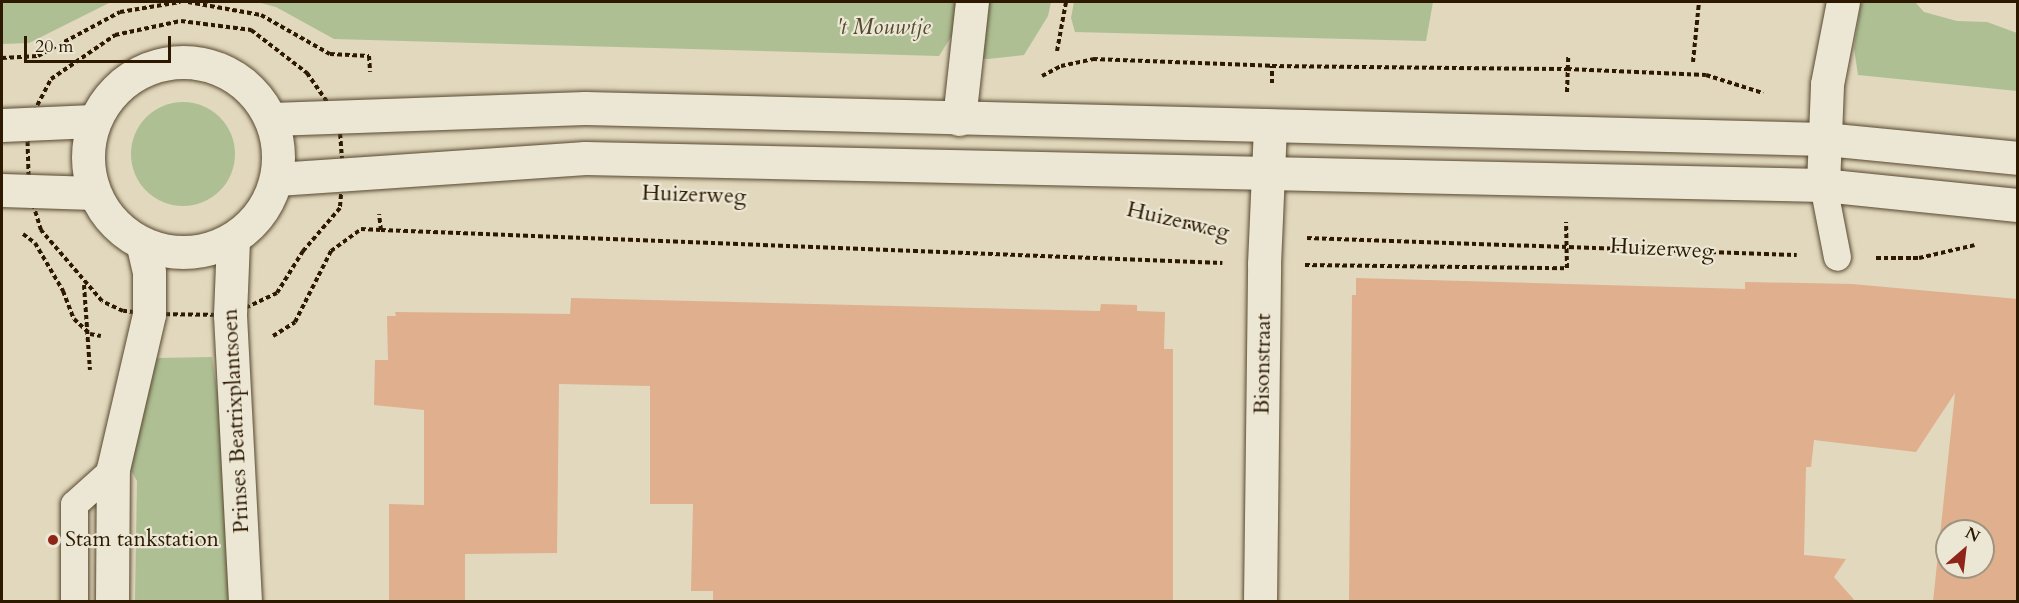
<!DOCTYPE html>
<style>
body{margin:0}
#map{position:relative;width:2019px;height:603px;overflow:hidden;background:#e1d8bd;font-family:Cardo,serif}
div>[style]{position:absolute}
.green>*{inset:0;background:#aebf94}
.round{border-radius:50%}
.building>*{inset:0;background:#dfaf8e}
.path>*{height:4px;margin-top:-2px;transform-origin:0;background:repeating-linear-gradient(90deg,#2c1900 0 4.5px,transparent 0 7.5px)}
.roads{filter:drop-shadow(0 0 2px #59492f) drop-shadow(0 0 2px #59492f)}
.service>*{height:27px;margin:-13.5px;padding:0 13.5px;transform-origin:13.5px;border-radius:13.5px;background:#ece6d4}
.minor>*{height:33px;margin:-16.5px;padding:0 16.5px;transform-origin:16.5px;border-radius:16.5px;background:#ece6d4}
.tertiary>*{height:33px;margin:-16.5px;padding:0 16.5px;transform-origin:16.5px;border-radius:16.5px;background:#ece6d4}
.secondary>*{height:33px;margin:-16.5px;padding:0 16.5px;transform-origin:16.5px;border-radius:16.5px;background:#ece6d4}
.secondary>.ring{margin:-16.5px;padding:0;box-sizing:content-box;background:none;border:33px solid #ece6d4;border-radius:50%}
.dots>*{width:16px;height:16px;translate:-50% -50%;box-sizing:border-box;border:3px solid #ece6d4;border-radius:50%}
span{translate:-50% -50%;white-space:nowrap;text-align:center;line-height:1.15;-webkit-text-stroke:4.5px #ece6d4;paint-order:stroke}
.park-label{font-size:22px;color:#534b2c;font-style:italic}
.street-label{font-size:22px;color:#2c1900}
.poi-label{font-size:22px;color:#2c1900}
.left{translate:0 -50%;text-align:left}
.frame{position:absolute;inset:0;border:3px solid #2c1900;pointer-events:none}
.north{position:absolute;left:1935px;top:519px;width:60px;height:60px;box-sizing:border-box;background:#ece6d4;border:2px solid #9f947f;border-radius:50%;rotate:28deg;font-size:16px;font-weight:700;line-height:24px;text-align:center;color:#2c1900}
.north::after{content:'';display:block;margin:auto;width:21px;height:27px;background:#8f2418;clip-path:polygon(50% 0,100% 100%,50% 72%,0 100%)}
.scale{position:absolute;left:24px;top:36px;width:147px;height:27px;box-sizing:border-box;border:3px solid #2c1900;border-top:0;padding-left:8px;font-size:18px;line-height:21px;white-space:nowrap;color:#2c1900;-webkit-text-stroke:4px #ece6d4;paint-order:stroke}
</style>
<div id="map">
<div class="green">
<i style="clip-path:polygon(2px 2px,111px 2px,29px 43px,2px 44px)"></i>
<i style="clip-path:polygon(257px 2px,959px 2px,954px 32px,939px 56px,334px 39px,276px 7px)"></i>
<i style="clip-path:polygon(982px 2px,1051px 2px,1048px 16px,1024px 55px,988px 59px,972px 57px)"></i>
<i style="clip-path:polygon(1074px 2px,1433px 2px,1426px 41px,1075px 32px,1071px 18px)"></i>
<i style="clip-path:polygon(1861px 2px,1915px 2px,1924px 12px,1957px 21px,1987px 22px,2017px 33px,2017px 91px,1858px 75px,1854px 48px)"></i>
<i class="round" style="left:131px;top:102px;width:104px;height:104px"></i>
<i style="clip-path:polygon(212px 357px,228px 462px,229px 601px,135px 601px,137px 481px,124px 458px,156px 358px)"></i>
</div>
<div class="building">
<i style="clip-path:polygon(evenodd,1356px 278px,1745px 289px,1745px 282px,1852px 284px,2018px 299px,2018px 602px,1933px 602px,1955px 393px,1916px 452px,1814px 440px,1811px 467px,1806px 467px,1804px 555px,1846px 559px,1834px 577px,1856px 602px,1349px 602px,1352px 295px,1356px 295px,1356px 278px,1947px 531px,1983px 531px,1983px 567px,1947px 567px,1947px 531px)"></i>
<i style="clip-path:polygon(571px 298px,1100px 311px,1101px 304px,1137px 305px,1137px 311px,1165px 312px,1164px 349px,1173px 349px,1173px 602px,713px 602px,713px 591px,691px 591px,693px 504px,650px 504px,650px 386px,559px 384px,557px 553px,465px 554px,465px 602px,389px 602px,389px 504px,424px 505px,424px 410px,374px 405px,375px 360px,388px 360px,387px 316px,396px 316px,395px 312px,570px 314px)"></i>
</div>
<div class="path">
<i style="left:188px;top:2px;width:74px;rotate:10.1deg"></i>
<i style="left:261px;top:15px;width:79px;rotate:29.5deg"></i>
<i style="left:330px;top:54px;width:39px;rotate:3deg"></i>
<i style="left:369px;top:56px;width:16px;rotate:86deg"></i>
<i style="left:181px;top:21px;width:71px;rotate:7.3deg"></i>
<i style="left:251px;top:30px;width:71px;rotate:37.5deg"></i>
<i style="left:307px;top:73px;width:56px;rotate:55.2deg"></i>
<i style="left:339px;top:119px;width:53px;rotate:85.7deg"></i>
<i style="left:343px;top:172px;width:36px;rotate:95deg"></i>
<i style="left:340px;top:208px;width:57px;rotate:130.7deg"></i>
<i style="left:303px;top:251px;width:49px;rotate:121.8deg"></i>
<i style="left:277px;top:293px;width:52px;rotate:154.9deg"></i>
<i style="left:230px;top:315px;width:81px;rotate:-179.3deg"></i>
<i style="left:149px;top:314px;width:26px;rotate:-173deg"></i>
<i style="left:123px;top:311px;width:23px;rotate:-155deg"></i>
<i style="left:102px;top:301px;width:94px;rotate:-130.7deg"></i>
<i style="left:41px;top:230px;width:41px;rotate:-107.1deg"></i>
<i style="left:29px;top:191px;width:66px;rotate:-91.7deg"></i>
<i style="left:27px;top:125px;width:52px;rotate:-62.4deg"></i>
<i style="left:51px;top:79px;width:78px;rotate:-34.5deg"></i>
<i style="left:115px;top:35px;width:67px;rotate:-12deg"></i>
<i style="left:1057px;top:51px;width:50px;rotate:-79.6deg"></i>
<i style="left:2px;top:58px;width:36px;rotate:-3deg"></i>
<i style="left:38px;top:56px;width:93px;rotate:-28.2deg"></i>
<i style="left:120px;top:12px;width:61px;rotate:-9.5deg"></i>
<i style="left:1693px;top:62px;width:60px;rotate:-84.3deg"></i>
<i style="left:1042px;top:76px;width:21px;rotate:-28deg"></i>
<i style="left:1061px;top:66px;width:33px;rotate:-12deg"></i>
<i style="left:1093px;top:59px;width:179px;rotate:2.2deg"></i>
<i style="left:1272px;top:66px;width:295px;rotate:0.6deg"></i>
<i style="left:1567px;top:69px;width:139px;rotate:2.5deg"></i>
<i style="left:1706px;top:75px;width:60px;rotate:17.5deg"></i>
<i style="left:1272px;top:83px;width:17px;rotate:-90deg"></i>
<i style="left:1567px;top:92px;width:37px;rotate:-88deg"></i>
<i style="left:1160px;top:215px;width:49px;rotate:20.3deg"></i>
<i style="left:1206px;top:232px;width:18px;rotate:3deg"></i>
<i style="left:381px;top:230px;width:842px;rotate:2.25deg"></i>
<i style="left:23px;top:234px;width:15px;rotate:37deg"></i>
<i style="left:35px;top:243px;width:56px;rotate:59.7deg"></i>
<i style="left:63px;top:291px;width:30px;rotate:69deg"></i>
<i style="left:74px;top:319px;width:22px;rotate:43deg"></i>
<i style="left:90px;top:334px;width:11px;rotate:10deg"></i>
<i style="left:1307px;top:238px;width:490px;rotate:2deg"></i>
<i style="left:1876px;top:258px;width:43px"></i>
<i style="left:1919px;top:258px;width:57px;rotate:-13.1deg"></i>
<i style="left:1305px;top:265px;width:262px;rotate:0.7deg"></i>
<i style="left:1567px;top:268px;width:46px;rotate:-91.2deg"></i>
<i style="left:84px;top:285px;width:85px;rotate:86deg"></i>
<i style="left:273px;top:336px;width:26px;rotate:-32deg"></i>
<i style="left:295px;top:322px;width:80px;rotate:-63.1deg"></i>
<i style="left:331px;top:251px;width:37px;rotate:-36deg"></i>
<i style="left:361px;top:229px;width:20px;rotate:3deg"></i>
<i style="left:381px;top:230px;width:16px;rotate:-97deg"></i>
</div>
<div class="roads">
<div class="service">
<i style="left:1823px;top:185px;width:73px;rotate:79deg"></i>
<i style="left:74px;top:602px;width:98px;rotate:-90deg"></i>
<i style="left:74px;top:504px;width:52px;rotate:-41.9deg"></i>
</div>
<div class="minor">
<i style="left:959px;top:119px;width:118px;rotate:-83.7deg"></i>
<i style="left:1823px;top:185px;width:101px;rotate:-87.7deg"></i>
<i style="left:1827px;top:84px;width:84px;rotate:-79deg"></i>
<i style="left:1260px;top:602px;width:338px;rotate:-89.3deg"></i>
<i style="left:1264px;top:264px;width:137px;rotate:-87.5deg"></i>
</div>
<div class="tertiary">
<i style="left:233px;top:240px;width:75px;rotate:92.3deg"></i>
<i style="left:230px;top:315px;width:287px;rotate:87deg"></i>
<i style="left:112px;top:602px;width:133px;rotate:-89.6deg"></i>
<i style="left:113px;top:469px;width:159px;rotate:-76.9deg"></i>
<i style="left:149px;top:314px;width:42px;rotate:-90deg"></i>
<i style="left:149px;top:272px;width:28px;rotate:-103deg"></i>
</div>
<div class="secondary">
<i class="ring" style="left:88px;top:62px;width:157px;height:157px"></i>
<i style="left:272px;top:119px;width:313px;rotate:-2deg"></i>
<i style="left:585px;top:108px;width:1240px;rotate:1.43deg"></i>
<i style="left:1825px;top:139px;width:194px;rotate:5.6deg"></i>
<i style="left:2px;top:125px;width:91px;rotate:-2.5deg"></i>
<i style="left:277px;top:179px;width:309px;rotate:-3.9deg"></i>
<i style="left:585px;top:158px;width:1238px;rotate:1.25deg"></i>
<i style="left:1823px;top:185px;width:196px;rotate:5.9deg"></i>
<i style="left:2px;top:190px;width:91px;rotate:1.9deg"></i>
</div>
</div>
<div class="dots">
<i style="left:53px;top:540px;background:#8f2418"></i>
</div>
<div class="park-label">
<span style="left:884px;top:28px">'t Mouwtje</span>
</div>
<div class="street-label">
<span style="left:694px;top:195px;rotate:2deg">Huizerweg</span>
<span style="left:1178px;top:221px;rotate:13deg">Huizerweg</span>
<span style="left:1662px;top:249px;rotate:3deg">Huizerweg</span>
<span style="left:1263px;top:364px;rotate:-89deg">Bisonstraat</span>
<span style="left:236px;top:421px;rotate:-93deg">Prinses Beatrixplantsoen</span>
</div>
<div class="poi-label">
<span class="left" style="left:65px;top:540px">Stam tankstation</span>
</div>
<div class="frame"></div>
<div class="north">N</div>
<div class="scale">20 m</div>
</div>
